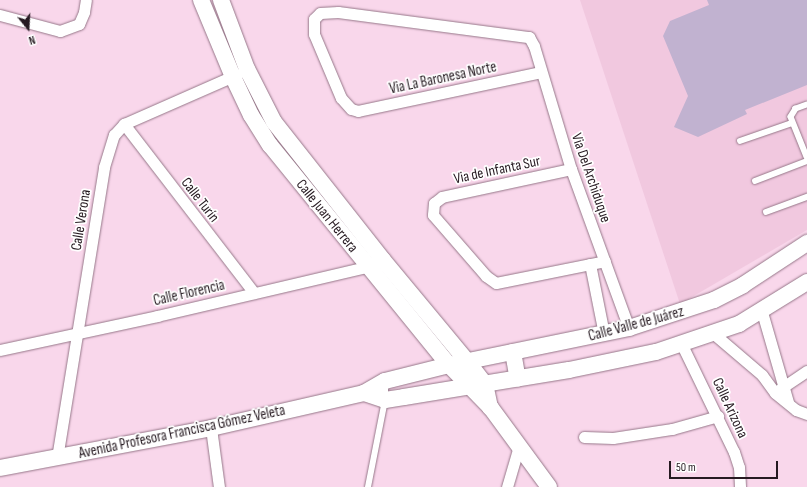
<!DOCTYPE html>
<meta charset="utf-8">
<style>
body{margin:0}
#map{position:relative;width:807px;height:487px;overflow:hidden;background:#f9d7eb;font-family:"Sofia Sans Condensed",sans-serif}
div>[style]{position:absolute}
.built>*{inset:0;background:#f1c8df}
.building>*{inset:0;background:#c1b2d0}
.roads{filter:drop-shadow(0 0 1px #967789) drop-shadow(0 0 1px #967789)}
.lane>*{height:5.5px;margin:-2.75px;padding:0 2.75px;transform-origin:2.75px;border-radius:2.75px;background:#fff}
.street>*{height:11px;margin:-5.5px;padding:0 5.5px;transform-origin:5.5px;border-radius:5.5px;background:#fff}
.secondary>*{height:16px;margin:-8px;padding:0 8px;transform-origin:8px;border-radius:8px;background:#fff}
span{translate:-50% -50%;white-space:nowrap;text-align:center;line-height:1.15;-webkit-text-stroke:3.5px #fff;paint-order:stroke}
.street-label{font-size:15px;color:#261a21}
.north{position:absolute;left:8px;top:8px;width:40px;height:40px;-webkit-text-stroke:3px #fff;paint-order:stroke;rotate:162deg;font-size:11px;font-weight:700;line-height:16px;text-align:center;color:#261a21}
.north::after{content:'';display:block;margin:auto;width:14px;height:18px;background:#261a21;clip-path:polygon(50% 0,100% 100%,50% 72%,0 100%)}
.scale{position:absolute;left:669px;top:461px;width:109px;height:18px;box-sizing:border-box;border:2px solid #261a21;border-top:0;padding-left:5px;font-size:12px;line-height:14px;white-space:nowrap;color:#261a21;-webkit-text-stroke:3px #fff;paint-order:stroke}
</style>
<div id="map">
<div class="built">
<i style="clip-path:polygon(580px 0,807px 0,807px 230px,680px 304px)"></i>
</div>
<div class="building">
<i style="clip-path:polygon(707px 0,807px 0,807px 85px,745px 110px,747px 114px,698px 137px,674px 127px,688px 96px,663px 36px,670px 21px,709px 5px)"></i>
</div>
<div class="roads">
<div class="lane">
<i style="left:807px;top:105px;width:12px;rotate:160deg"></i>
<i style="left:796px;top:109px;width:9px;rotate:122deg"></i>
<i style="left:791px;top:117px;width:43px;rotate:68.2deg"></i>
<i style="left:740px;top:141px;width:55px;rotate:-19.1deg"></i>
<i style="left:755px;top:181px;width:56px;rotate:-21deg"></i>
<i style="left:766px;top:212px;width:44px;rotate:-20.1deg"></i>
<i style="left:368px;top:487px;width:89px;rotate:-78.9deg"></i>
<i style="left:385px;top:400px;width:17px;rotate:-90deg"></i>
</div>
<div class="street">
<i style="left:0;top:15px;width:62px;rotate:14.9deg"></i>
<i style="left:60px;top:31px;width:20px;rotate:-20deg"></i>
<i style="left:79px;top:24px;width:13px;rotate:-67deg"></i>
<i style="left:84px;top:12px;width:12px;rotate:-81deg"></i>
<i style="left:541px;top:72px;width:187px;rotate:168deg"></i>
<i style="left:358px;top:111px;width:7px;rotate:-164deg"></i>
<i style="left:351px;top:109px;width:15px;rotate:-132deg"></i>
<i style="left:341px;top:98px;width:69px;rotate:-112.9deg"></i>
<i style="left:314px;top:34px;width:15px;rotate:-90deg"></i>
<i style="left:314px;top:19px;width:8px;rotate:-45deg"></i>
<i style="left:320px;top:13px;width:18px;rotate:-3deg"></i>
<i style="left:338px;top:12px;width:193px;rotate:7.5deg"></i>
<i style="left:529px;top:37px;width:10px;rotate:61deg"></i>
<i style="left:534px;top:46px;width:128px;rotate:73.3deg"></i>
<i style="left:571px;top:169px;width:169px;rotate:70deg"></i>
<i style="left:124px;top:124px;width:213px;rotate:52.4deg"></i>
<i style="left:571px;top:169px;width:132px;rotate:167.8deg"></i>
<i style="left:442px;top:197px;width:10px;rotate:143deg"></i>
<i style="left:434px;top:203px;width:12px;rotate:95deg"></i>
<i style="left:433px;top:215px;width:81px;rotate:49deg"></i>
<i style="left:486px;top:276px;width:12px;rotate:35deg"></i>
<i style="left:496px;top:283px;width:111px;rotate:-11.4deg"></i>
<i style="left:590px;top:264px;width:71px;rotate:78.7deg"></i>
<i style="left:762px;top:312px;width:94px;rotate:73.9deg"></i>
<i style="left:714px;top:334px;width:63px;rotate:40.5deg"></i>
<i style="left:762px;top:375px;width:22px;rotate:54deg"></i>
<i style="left:775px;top:393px;width:27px;rotate:39deg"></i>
<i style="left:796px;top:410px;width:12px;rotate:20deg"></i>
<i style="left:682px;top:345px;width:119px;rotate:64.1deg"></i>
<i style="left:734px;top:452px;width:16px;rotate:72deg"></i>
<i style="left:739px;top:467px;width:20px;rotate:87deg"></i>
<i style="left:0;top:350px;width:161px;rotate:-12.2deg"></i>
<i style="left:157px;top:316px;width:223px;rotate:-13.2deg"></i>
<i style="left:780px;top:389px;width:32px;rotate:-34deg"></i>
<i style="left:211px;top:428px;width:60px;rotate:82.3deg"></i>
<i style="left:584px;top:437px;width:29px;rotate:2deg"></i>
<i style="left:613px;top:438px;width:60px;rotate:-8.7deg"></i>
<i style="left:672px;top:429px;width:48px;rotate:-15.8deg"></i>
<i style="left:57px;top:458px;width:295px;rotate:-80.8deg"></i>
<i style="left:104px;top:167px;width:34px;rotate:-73deg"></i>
<i style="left:114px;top:135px;width:15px;rotate:-48deg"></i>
<i style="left:124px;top:124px;width:124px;rotate:-23.7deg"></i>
<i style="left:507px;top:487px;width:43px;rotate:-73.7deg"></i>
</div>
<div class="secondary">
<i style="left:201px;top:0;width:83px;rotate:67.4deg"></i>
<i style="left:233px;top:77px;width:42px;rotate:64.7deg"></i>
<i style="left:251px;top:115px;width:36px;rotate:58deg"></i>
<i style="left:270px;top:145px;width:284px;rotate:50.9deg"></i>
<i style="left:449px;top:365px;width:60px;rotate:45.7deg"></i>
<i style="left:491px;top:408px;width:98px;rotate:53.7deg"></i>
<i style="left:221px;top:0;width:74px;rotate:69.4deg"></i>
<i style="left:247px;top:69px;width:59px;rotate:63deg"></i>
<i style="left:274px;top:122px;width:176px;rotate:51.7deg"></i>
<i style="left:383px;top:260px;width:131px;rotate:50.3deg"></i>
<i style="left:467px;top:361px;width:29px;rotate:52deg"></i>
<i style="left:485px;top:384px;width:24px;rotate:78deg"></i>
<i style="left:513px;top:352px;width:27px;rotate:80deg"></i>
<i style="left:364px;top:393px;width:22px;rotate:18deg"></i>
<i style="left:385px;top:400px;width:19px;rotate:-9deg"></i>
<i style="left:404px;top:397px;width:167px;rotate:-9.3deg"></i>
<i style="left:569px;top:370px;width:89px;rotate:-11.7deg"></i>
<i style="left:656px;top:352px;width:88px;rotate:-18.6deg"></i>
<i style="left:739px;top:324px;width:80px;rotate:-31.7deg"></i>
<i style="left:0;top:468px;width:215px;rotate:-10.7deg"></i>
<i style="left:211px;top:428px;width:157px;rotate:-12.9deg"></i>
<i style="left:364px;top:393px;width:24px;rotate:-30deg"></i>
<i style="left:385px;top:381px;width:66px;rotate:-14deg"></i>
<i style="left:449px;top:365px;width:184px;rotate:-11.6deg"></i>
<i style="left:629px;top:328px;width:89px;rotate:-18.2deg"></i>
<i style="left:714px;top:300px;width:33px;rotate:-27deg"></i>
<i style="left:743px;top:285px;width:77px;rotate:-33.3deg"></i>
</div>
</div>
<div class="street-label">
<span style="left:443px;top:78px;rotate:-12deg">Via La Baronesa Norte</span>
<span style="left:497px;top:170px;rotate:-12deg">Via de Infanta Sur</span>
<span style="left:591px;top:178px;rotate:71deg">Via Del Archiduque</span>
<span style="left:200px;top:200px;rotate:52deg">Calle Turín</span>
<span style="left:327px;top:216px;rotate:51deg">Calle Juan Herrera</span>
<span style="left:81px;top:220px;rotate:-81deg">Calle Verona</span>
<span style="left:189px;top:293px;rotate:-13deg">Calle Florencia</span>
<span style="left:636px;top:324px;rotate:-15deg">Calle Valle de Juárez</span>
<span style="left:730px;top:408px;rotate:65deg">Calle Arizona</span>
<span style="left:182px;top:432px;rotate:-12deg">Avenida Profesora Francisca Gómez Veleta</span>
</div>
<div class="north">N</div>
<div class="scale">50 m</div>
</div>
